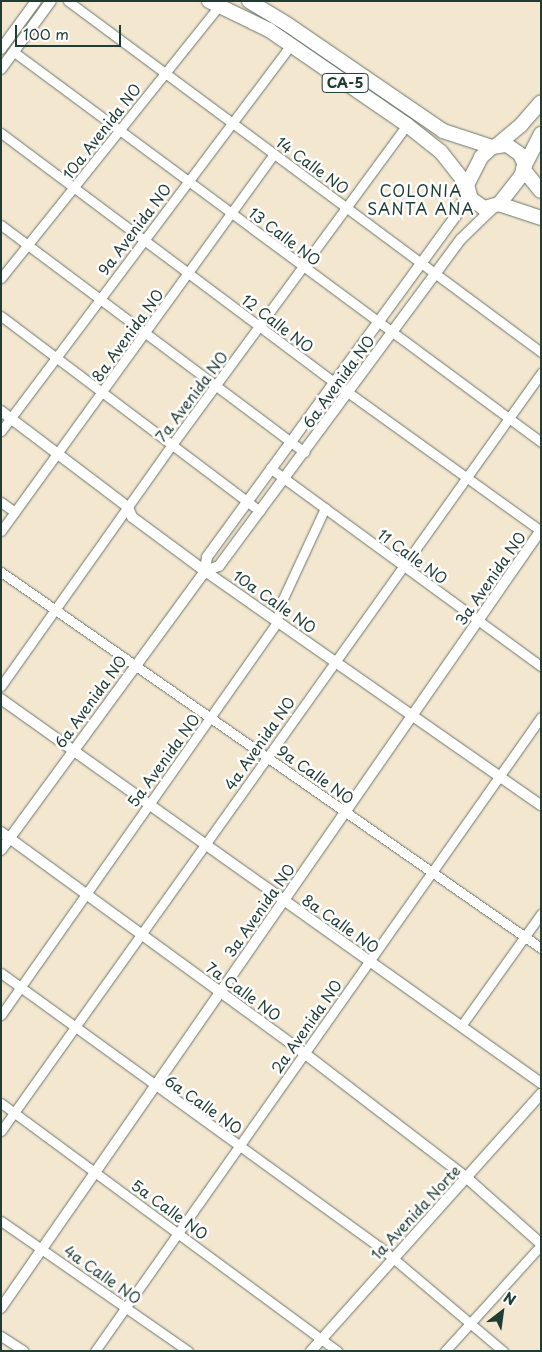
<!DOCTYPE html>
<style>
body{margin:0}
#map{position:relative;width:542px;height:1352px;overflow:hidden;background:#f4e7d0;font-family:"Playpen Sans",sans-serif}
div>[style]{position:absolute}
.roads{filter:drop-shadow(0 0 1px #6a786b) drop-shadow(0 0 1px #6a786b)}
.minor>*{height:9px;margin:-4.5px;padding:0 4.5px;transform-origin:4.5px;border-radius:4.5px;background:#fff}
.tertiary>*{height:10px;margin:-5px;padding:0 5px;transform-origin:5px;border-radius:5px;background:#fff}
.trunk>*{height:14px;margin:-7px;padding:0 7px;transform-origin:7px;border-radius:7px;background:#fff}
span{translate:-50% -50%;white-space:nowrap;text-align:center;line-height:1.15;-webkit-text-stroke:5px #fff;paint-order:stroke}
.shield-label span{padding:1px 4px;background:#fff;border:1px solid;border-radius:4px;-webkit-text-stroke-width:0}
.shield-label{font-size:14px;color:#1f3d34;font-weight:700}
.street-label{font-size:15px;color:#1f3d34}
.neighbourhood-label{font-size:16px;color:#1f3d34;letter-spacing:1px}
.frame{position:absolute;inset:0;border:2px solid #1f3d34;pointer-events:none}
.north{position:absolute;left:477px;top:1287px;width:50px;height:50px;-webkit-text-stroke:4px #fff;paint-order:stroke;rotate:30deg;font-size:14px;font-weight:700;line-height:20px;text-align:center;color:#1f3d34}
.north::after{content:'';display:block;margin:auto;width:18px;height:22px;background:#1f3d34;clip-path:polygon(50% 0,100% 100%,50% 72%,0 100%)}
.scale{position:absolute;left:15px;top:25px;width:106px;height:22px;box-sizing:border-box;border:2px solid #1f3d34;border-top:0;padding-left:6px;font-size:15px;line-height:18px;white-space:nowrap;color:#1f3d34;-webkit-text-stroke:4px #fff;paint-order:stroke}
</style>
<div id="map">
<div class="roads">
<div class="minor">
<i style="left:68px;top:1px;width:589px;rotate:36.58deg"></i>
<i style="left:14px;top:52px;width:656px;rotate:36.5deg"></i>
<i style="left:1px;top:133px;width:417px;rotate:36.8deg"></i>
<i style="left:335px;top:383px;width:254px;rotate:35.7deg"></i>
<i style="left:1px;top:225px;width:379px;rotate:36.8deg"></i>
<i style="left:1px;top:278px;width:352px;rotate:-51.3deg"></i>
<i style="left:1px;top:316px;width:324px;rotate:37deg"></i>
<i style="left:1px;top:431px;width:483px;rotate:-53.1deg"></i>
<i style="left:270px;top:468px;width:336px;rotate:36.2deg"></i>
<i style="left:1px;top:502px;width:17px;rotate:36deg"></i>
<i style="left:1px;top:531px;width:465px;rotate:-54.1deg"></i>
<i style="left:1px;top:572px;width:658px;rotate:34.85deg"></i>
<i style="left:1px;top:686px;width:294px;rotate:-54.7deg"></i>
<i style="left:171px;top:446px;width:398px;rotate:-53.7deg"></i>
<i style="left:1px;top:973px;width:469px;rotate:35.9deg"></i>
<i style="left:381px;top:1248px;width:160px;rotate:40.2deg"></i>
<i style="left:1px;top:1015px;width:480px;rotate:-54.9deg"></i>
<i style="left:277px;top:622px;width:17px;rotate:-80deg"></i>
<i style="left:280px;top:605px;width:107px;rotate:-65.1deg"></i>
<i style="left:461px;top:1026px;width:138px;rotate:-54.5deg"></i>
<i style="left:1px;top:1103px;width:418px;rotate:36.4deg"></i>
<i style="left:1px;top:1131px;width:931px;rotate:-54.53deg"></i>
<i style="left:1px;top:1221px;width:228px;rotate:34.8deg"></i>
<i style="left:1px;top:1336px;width:27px;rotate:33deg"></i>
<i style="left:95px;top:1351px;width:775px;rotate:-54.87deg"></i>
<i style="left:445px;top:1351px;width:143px;rotate:-47.8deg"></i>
</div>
<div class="tertiary">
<i style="left:1px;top:49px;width:59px;rotate:-53.9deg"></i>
<i style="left:1px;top:69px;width:84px;rotate:-53.7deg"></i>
<i style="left:1px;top:411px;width:159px;rotate:37.1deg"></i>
<i style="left:128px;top:507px;width:11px;rotate:68deg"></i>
<i style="left:132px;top:517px;width:91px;rotate:36.5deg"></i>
<i style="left:205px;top:571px;width:409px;rotate:34.9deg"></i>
<i style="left:205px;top:571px;width:15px;rotate:-20deg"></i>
<i style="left:219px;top:566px;width:407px;rotate:-53.5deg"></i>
<i style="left:461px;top:239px;width:47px;rotate:-44.1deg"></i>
<i style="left:1px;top:699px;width:663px;rotate:35.42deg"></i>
<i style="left:1px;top:832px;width:375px;rotate:36.1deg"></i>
<i style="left:304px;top:1053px;width:205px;rotate:37.5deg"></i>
<i style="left:467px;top:1178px;width:99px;rotate:41.7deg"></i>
<i style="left:1px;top:850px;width:346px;rotate:-53.8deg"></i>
<i style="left:205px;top:571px;width:14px;rotate:-82deg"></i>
<i style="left:207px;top:557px;width:423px;rotate:-53.9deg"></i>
<i style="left:456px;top:215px;width:26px;rotate:-65deg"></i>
<i style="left:1px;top:1308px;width:947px;rotate:-55.24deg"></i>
<i style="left:311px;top:1351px;width:345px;rotate:-48.2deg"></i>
</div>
<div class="trunk">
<i style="left:209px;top:1px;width:67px;rotate:25.8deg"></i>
<i style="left:269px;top:30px;width:168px;rotate:34.5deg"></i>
<i style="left:407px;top:125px;width:43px;rotate:38.5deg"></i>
<i style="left:441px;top:152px;width:42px;rotate:51.8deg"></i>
<i style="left:249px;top:1px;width:44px;rotate:31.2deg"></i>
<i style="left:287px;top:24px;width:189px;rotate:34.4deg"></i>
<i style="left:443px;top:131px;width:52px;rotate:18.1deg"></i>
<i style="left:507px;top:145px;width:16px;rotate:35deg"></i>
<i style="left:520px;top:154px;width:12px;rotate:66deg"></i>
<i style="left:525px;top:165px;width:12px;rotate:110deg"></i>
<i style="left:521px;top:176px;width:36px;rotate:128deg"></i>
<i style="left:499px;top:204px;width:16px;rotate:165deg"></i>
<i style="left:484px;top:208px;width:16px;rotate:-145deg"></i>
<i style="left:471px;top:199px;width:15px;rotate:-106deg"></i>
<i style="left:467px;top:185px;width:31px;rotate:-63deg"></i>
<i style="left:481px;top:157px;width:15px;rotate:-42deg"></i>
<i style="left:492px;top:147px;width:15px;rotate:-8deg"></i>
<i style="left:496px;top:146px;width:33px;rotate:-40deg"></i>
<i style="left:521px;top:125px;width:30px;rotate:-49deg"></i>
<i style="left:525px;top:165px;width:35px;rotate:-63deg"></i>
<i style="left:523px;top:169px;width:28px;rotate:51deg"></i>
<i style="left:499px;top:204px;width:44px;rotate:18.4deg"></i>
</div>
</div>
<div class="shield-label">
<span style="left:345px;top:83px">CA-5</span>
</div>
<div class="street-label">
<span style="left:101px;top:131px;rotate:-52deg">10a Avenida NO</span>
<span style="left:313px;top:165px;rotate:36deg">14 Calle NO</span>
<span style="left:134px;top:229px;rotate:-53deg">9a Avenida NO</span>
<span style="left:285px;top:236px;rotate:37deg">13 Calle NO</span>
<span style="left:278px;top:323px;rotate:37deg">12 Calle NO</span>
<span style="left:127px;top:335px;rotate:-54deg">8a Avenida NO</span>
<span style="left:338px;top:381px;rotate:-54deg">6a Avenida NO</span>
<span style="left:191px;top:396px;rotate:-53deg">7a Avenida NO</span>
<span style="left:413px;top:556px;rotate:36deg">11 Calle NO</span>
<span style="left:490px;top:578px;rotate:-55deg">3a Avenida NO</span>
<span style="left:275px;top:601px;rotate:35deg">10a Calle NO</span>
<span style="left:90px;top:701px;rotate:-54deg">6a Avenida NO</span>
<span style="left:259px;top:743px;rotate:-55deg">4a Avenida NO</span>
<span style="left:163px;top:760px;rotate:-54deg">5a Avenida NO</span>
<span style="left:316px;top:774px;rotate:35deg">9a Calle NO</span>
<span style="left:259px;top:910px;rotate:-55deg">3a Avenida NO</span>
<span style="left:341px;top:923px;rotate:35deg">8a Calle NO</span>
<span style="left:244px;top:991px;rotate:36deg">7a Calle NO</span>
<span style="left:306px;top:1026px;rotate:-55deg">2a Avenida NO</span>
<span style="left:204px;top:1104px;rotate:35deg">6a Calle NO</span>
<span style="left:170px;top:1209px;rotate:36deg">5a Calle NO</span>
<span style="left:415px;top:1212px;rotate:-47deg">1a Avenida Norte</span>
<span style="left:103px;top:1274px;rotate:35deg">4a Calle NO</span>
</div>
<div class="neighbourhood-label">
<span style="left:421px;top:199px">COLONIA<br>SANTA ANA</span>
</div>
<div class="frame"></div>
<div class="north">N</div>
<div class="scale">100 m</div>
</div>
